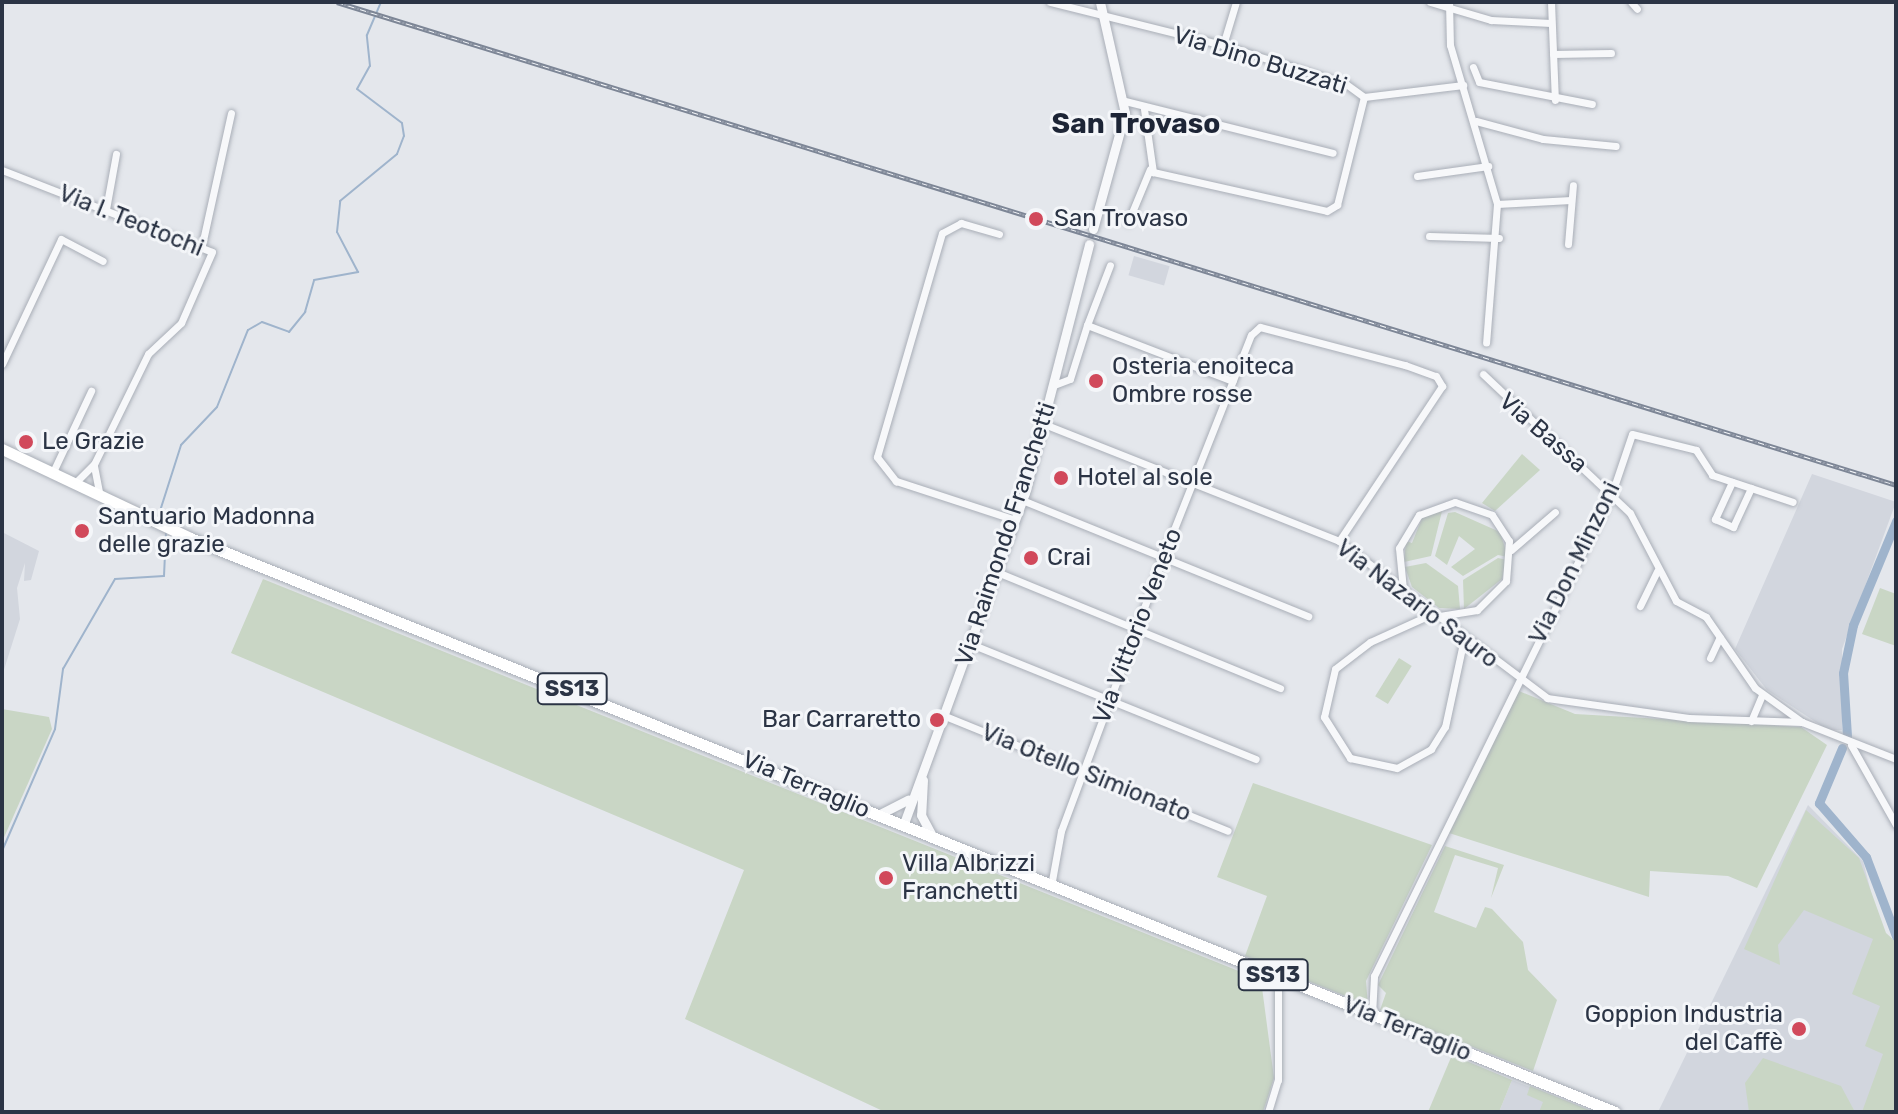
<!DOCTYPE html>
<meta charset="utf-8">
<style>
body{margin:0}
#map{position:relative;width:1898px;height:1114px;overflow:hidden;background:#e4e7ec;font-family:Rubik,sans-serif}
div>[style]{position:absolute}
.built>*{inset:0;background:#d2d6de;transform-origin:0 0}
.green>*{inset:0;background:#c9d6c5;transform-origin:0 0}
.stream>*{height:2px;margin:-1px;padding:0 1px;transform-origin:1px;border-radius:1px;background:#9fb4cc}
.canal>*{height:9px;margin:-4.5px;padding:0 4.5px;transform-origin:4.5px;border-radius:4.5px;background:#9fb4cc}
.roads{filter:drop-shadow(0 0 2px #a9aeb7) drop-shadow(0 0 2px #a9aeb7)}
.minor>*{height:7px;margin:-3.5px;padding:0 3.5px;transform-origin:3.5px;border-radius:3.5px;background:#f7f8fa}
.tertiary>*{height:9px;margin:-4.5px;padding:0 4.5px;transform-origin:4.5px;border-radius:4.5px;background:#f7f8fa}
.primary>*{height:11px;margin:-5.5px;padding:0 5.5px;transform-origin:5.5px;border-radius:5.5px;background:#fff}
.rail>*{height:5px;margin-top:-2.5px;transform-origin:0;background:repeating-linear-gradient(90deg,#f4f6f9 0 6px,#7d8696 0 12px);box-sizing:border-box;border-block:2px solid #7d8696}
.dots>*{width:22px;height:22px;translate:-50% -50%;box-sizing:border-box;border:4px solid #f4f6f9;border-radius:50%}
span{translate:-50% -50%;white-space:nowrap;text-align:center;line-height:1.15;-webkit-text-stroke:6px #f4f6f9;paint-order:stroke}
.shield-label span{padding:2px 6px;background:#f4f6f9;border:2px solid;border-radius:6px;-webkit-text-stroke-width:0}
.shield-label{font-size:22px;color:#2b3445;font-weight:700}
.street-label{font-size:24px;color:#2b3445}
.poi-label{font-size:24px;color:#2b3445}
.left{translate:0 -50%;text-align:left}
.right{translate:-100% -50%;text-align:right}
.quarter-label{font-size:28px;color:#1d2536;font-weight:700}
.frame{position:absolute;inset:0;border:4px solid #2b3445;pointer-events:none}
</style>
<div id="map">
<div class="built">
<i style="left:1134px;top:256px;width:37px;height:20px;rotate:16deg"></i>
<i style="clip-path:polygon(1812px 474px,1896px 502px,1842px 649px,1842px 730px,1828px 730px,1767px 690px,1735px 649px)"></i>
<i style="clip-path:polygon(2px 532px,39px 551px,31px 580px,24px 581px,25px 563px,17px 588px,20px 619px,2px 676px)"></i>
<i style="clip-path:polygon(1808px 805px,1863px 861px,1881px 931px,1896px 1112px,1658px 1112px)"></i>
<i style="clip-path:polygon(1512px 1080px,1595px 1112px,1499px 1112px)"></i>
</div>
<div class="green">
<i style="clip-path:polygon(1522px 454px,1540px 470px,1495px 511px,1482px 503px)"></i>
<i style="clip-path:polygon(1443px 507px,1431px 556px,1404px 562px,1406px 541px,1412px 543px,1422px 518px)"></i>
<i style="clip-path:polygon(1455px 512px,1500px 532px,1508px 557px,1498px 555px,1463px 576px,1451px 567px,1475px 549px,1459px 536px,1447px 565px,1435px 556px,1448px 513px)"></i>
<i style="clip-path:polygon(1498px 558px,1507px 560px,1502px 579px,1464px 609px,1463px 580px)"></i>
<i style="clip-path:polygon(1426px 563px,1458px 586px,1460px 609px,1439px 608px,1412px 587px,1405px 567px)"></i>
<i style="clip-path:polygon(263px 579px,1261px 980px,1274px 1078px,1263px 1112px,885px 1112px,685px 1019px,744px 870px,231px 653px)"></i>
<i style="clip-path:polygon(1880px 588px,1896px 594px,1896px 646px,1862px 634px)"></i>
<i style="left:1399px;top:658px;width:15px;height:45px;rotate:32deg"></i>
<i style="clip-path:polygon(1519px 691px,1575px 714px,1801px 727px,1827px 745px,1757px 888px,1728px 876px,1650px 871px,1649px 897px,1449px 833px)"></i>
<i style="clip-path:polygon(2px 709px,49px 717px,52px 729px,2px 842px)"></i>
<i style="clip-path:polygon(1253px 783px,1432px 845px,1366px 981px,1368px 1005px,1245px 956px,1267px 896px,1217px 877px)"></i>
<i style="clip-path:polygon(1806px 810px,1859px 858px,1886px 933px,1896px 942px,1896px 1112px,1862px 1112px,1883px 1054px,1865px 1046px,1880px 1006px,1852px 994px,1873px 939px,1804px 910px,1778px 945px,1780px 965px,1744px 949px)"></i>
<i style="clip-path:polygon(1445px 846px,1504px 865px,1491px 898px,1498px 868px,1455px 855px,1434px 912px,1476px 928px,1485px 907px,1492px 909px,1523px 942px,1528px 970px,1557px 1000px,1533px 1071px,1380px 1010px,1386px 993px,1378px 985px)"></i>
<i style="clip-path:polygon(1452px 1055px,1512px 1080px,1499px 1112px,1428px 1112px)"></i>
<i style="clip-path:polygon(1763px 1058px,1841px 1086px,1855px 1112px,1749px 1112px,1745px 1083px)"></i>
<i style="clip-path:polygon(1530px 1086px,1594px 1112px,1539px 1112px,1543px 1102px,1527px 1095px)"></i>
</div>
<div class="stream">
<i style="left:164px;top:522px;width:12px;rotate:-110deg"></i>
<i style="left:160px;top:511px;width:69px;rotate:-72.3deg"></i>
<i style="left:181px;top:445px;width:52px;rotate:-46.5deg"></i>
<i style="left:217px;top:407px;width:83px;rotate:-68.1deg"></i>
<i style="left:248px;top:330px;width:16px;rotate:-30deg"></i>
<i style="left:262px;top:322px;width:29px;rotate:20deg"></i>
<i style="left:289px;top:332px;width:26px;rotate:-51deg"></i>
<i style="left:305px;top:312px;width:33px;rotate:-74deg"></i>
<i style="left:314px;top:280px;width:45px;rotate:-10.3deg"></i>
<i style="left:358px;top:272px;width:45px;rotate:-117.7deg"></i>
<i style="left:337px;top:232px;width:31px;rotate:-84deg"></i>
<i style="left:340px;top:201px;width:74px;rotate:-39.5deg"></i>
<i style="left:397px;top:154px;width:19px;rotate:-69deg"></i>
<i style="left:404px;top:136px;width:13px;rotate:-99deg"></i>
<i style="left:402px;top:123px;width:56px;rotate:-142.9deg"></i>
<i style="left:357px;top:89px;width:26px;rotate:-61deg"></i>
<i style="left:370px;top:66px;width:31px;rotate:-96deg"></i>
<i style="left:367px;top:35px;width:36px;rotate:-67deg"></i>
<i style="left:2px;top:851px;width:133px;rotate:-66.5deg"></i>
<i style="left:55px;top:729px;width:61px;rotate:-82.4deg"></i>
<i style="left:63px;top:669px;width:104px;rotate:-60deg"></i>
<i style="left:115px;top:579px;width:49px;rotate:-3.5deg"></i>
<i style="left:164px;top:576px;width:44px;rotate:-87.4deg"></i>
</div>
<div class="canal">
<i style="left:1847px;top:736px;width:63px;rotate:-93.6deg"></i>
<i style="left:1843px;top:673px;width:49px;rotate:-78.2deg"></i>
<i style="left:1853px;top:625px;width:113px;rotate:-67.5deg"></i>
<i style="left:1842px;top:748px;width:60px;rotate:112.7deg"></i>
<i style="left:1819px;top:803px;width:72px;rotate:49deg"></i>
<i style="left:1866px;top:857px;width:85px;rotate:69.2deg"></i>
</div>
<div class="roads">
<div class="minor">
<i style="left:1050px;top:2px;width:178px;rotate:14deg"></i>
<i style="left:1223px;top:45px;width:129px;rotate:17.6deg"></i>
<i style="left:1346px;top:84px;width:22px;rotate:36deg"></i>
<i style="left:1364px;top:97px;width:100px;rotate:-6.9deg"></i>
<i style="left:1430px;top:2px;width:64px;rotate:16.4deg"></i>
<i style="left:1491px;top:20px;width:60px;rotate:2.9deg"></i>
<i style="left:1449px;top:2px;width:43px;rotate:88.7deg"></i>
<i style="left:1450px;top:45px;width:166px;rotate:73.5deg"></i>
<i style="left:1497px;top:204px;width:139px;rotate:94.5deg"></i>
<i style="left:1551px;top:2px;width:98px;rotate:87.7deg"></i>
<i style="left:1631px;top:2px;width:9px;rotate:49deg"></i>
<i style="left:1223px;top:45px;width:45px;rotate:-73.2deg"></i>
<i style="left:1553px;top:54px;width:58px;rotate:-1deg"></i>
<i style="left:1473px;top:67px;width:16px;rotate:68deg"></i>
<i style="left:1479px;top:82px;width:115px;rotate:11deg"></i>
<i style="left:1125px;top:101px;width:214px;rotate:14deg"></i>
<i style="left:1144px;top:109px;width:64px;rotate:81.9deg"></i>
<i style="left:1153px;top:172px;width:178px;rotate:12.6deg"></i>
<i style="left:1327px;top:211px;width:12px;rotate:-31deg"></i>
<i style="left:1337px;top:205px;width:111px;rotate:-76deg"></i>
<i style="left:1476px;top:121px;width:69px;rotate:15deg"></i>
<i style="left:1543px;top:139px;width:73px;rotate:5.5deg"></i>
<i style="left:2px;top:170px;width:225px;rotate:21.3deg"></i>
<i style="left:212px;top:252px;width:77px;rotate:113.6deg"></i>
<i style="left:181px;top:323px;width:45px;rotate:136.8deg"></i>
<i style="left:148px;top:354px;width:123px;rotate:116.1deg"></i>
<i style="left:94px;top:464px;width:28px;rotate:135deg"></i>
<i style="left:1417px;top:176px;width:72px;rotate:-8deg"></i>
<i style="left:1497px;top:204px;width:74px;rotate:-3.1deg"></i>
<i style="left:106px;top:209px;width:56px;rotate:-79.7deg"></i>
<i style="left:1128px;top:222px;width:57px;rotate:-67.5deg"></i>
<i style="left:999px;top:234px;width:40px;rotate:-164deg"></i>
<i style="left:961px;top:223px;width:21px;rotate:152deg"></i>
<i style="left:942px;top:233px;width:233px;rotate:106.2deg"></i>
<i style="left:877px;top:457px;width:31px;rotate:52deg"></i>
<i style="left:896px;top:481px;width:125px;rotate:18.1deg"></i>
<i style="left:1429px;top:236px;width:70px;rotate:1.6deg"></i>
<i style="left:1568px;top:244px;width:59px;rotate:-85.2deg"></i>
<i style="left:202px;top:245px;width:135px;rotate:-77.6deg"></i>
<i style="left:1087px;top:325px;width:64px;rotate:-69deg"></i>
<i style="left:2px;top:364px;width:138px;rotate:-64.7deg"></i>
<i style="left:61px;top:239px;width:47px;rotate:27.6deg"></i>
<i style="left:1483px;top:374px;width:202px;rotate:43.4deg"></i>
<i style="left:1630px;top:513px;width:99px;rotate:62.4deg"></i>
<i style="left:1676px;top:601px;width:34px;rotate:28deg"></i>
<i style="left:1706px;top:617px;width:86px;rotate:55.4deg"></i>
<i style="left:1755px;top:688px;width:58px;rotate:35.9deg"></i>
<i style="left:1802px;top:722px;width:101px;rotate:21.5deg"></i>
<i style="left:1054px;top:385px;width:17px;rotate:-21deg"></i>
<i style="left:1070px;top:379px;width:57px;rotate:-72.5deg"></i>
<i style="left:1087px;top:325px;width:156px;rotate:21deg"></i>
<i style="left:1044px;top:424px;width:317px;rotate:21.6deg"></i>
<i style="left:1339px;top:541px;width:261px;rotate:37deg"></i>
<i style="left:1547px;top:698px;width:143px;rotate:8deg"></i>
<i style="left:1689px;top:718px;width:113px;rotate:2deg"></i>
<i style="left:94px;top:466px;width:31px;rotate:79deg"></i>
<i style="left:52px;top:474px;width:92px;rotate:-64.8deg"></i>
<i style="left:1732px;top:482px;width:41px;rotate:114.7deg"></i>
<i style="left:1715px;top:519px;width:20px;rotate:24deg"></i>
<i style="left:1733px;top:527px;width:43px;rotate:-65.2deg"></i>
<i style="left:1022px;top:500px;width:309px;rotate:22.1deg"></i>
<i style="left:1511px;top:550px;width:58px;rotate:-40.8deg"></i>
<i style="left:997px;top:572px;width:306px;rotate:22.3deg"></i>
<i style="left:1403px;top:589px;width:41px;rotate:-95.6deg"></i>
<i style="left:1399px;top:548px;width:39px;rotate:-59deg"></i>
<i style="left:1419px;top:515px;width:38px;rotate:-20deg"></i>
<i style="left:1455px;top:502px;width:39px;rotate:19deg"></i>
<i style="left:1492px;top:515px;width:31px;rotate:57deg"></i>
<i style="left:1509px;top:541px;width:40px;rotate:94.3deg"></i>
<i style="left:1506px;top:581px;width:41px;rotate:135deg"></i>
<i style="left:1477px;top:610px;width:38px;rotate:171deg"></i>
<i style="left:1640px;top:606px;width:39px;rotate:-64deg"></i>
<i style="left:1434px;top:613px;width:70px;rotate:155.6deg"></i>
<i style="left:1370px;top:642px;width:44px;rotate:142.4deg"></i>
<i style="left:1335px;top:669px;width:49px;rotate:102.9deg"></i>
<i style="left:1324px;top:717px;width:49px;rotate:57.6deg"></i>
<i style="left:1350px;top:758px;width:48px;rotate:12deg"></i>
<i style="left:1397px;top:768px;width:39px;rotate:-29deg"></i>
<i style="left:1431px;top:749px;width:26px;rotate:-58deg"></i>
<i style="left:1445px;top:727px;width:91px;rotate:-77.9deg"></i>
<i style="left:971px;top:644px;width:307px;rotate:22deg"></i>
<i style="left:1710px;top:658px;width:23px;rotate:-65deg"></i>
<i style="left:945px;top:716px;width:305px;rotate:22.1deg"></i>
<i style="left:1751px;top:721px;width:28px;rotate:-67deg"></i>
<i style="left:1851px;top:745px;width:92px;rotate:60.6deg"></i>
<i style="left:1051px;top:886px;width:56px;rotate:-79.7deg"></i>
<i style="left:1061px;top:831px;width:292px;rotate:-69.6deg"></i>
<i style="left:1163px;top:557px;width:239px;rotate:-68.4deg"></i>
<i style="left:1251px;top:335px;width:12px;rotate:-42deg"></i>
<i style="left:1260px;top:327px;width:150px;rotate:14.7deg"></i>
<i style="left:1405px;top:365px;width:33px;rotate:20deg"></i>
<i style="left:1436px;top:376px;width:12px;rotate:59deg"></i>
<i style="left:1442px;top:386px;width:186px;rotate:123.6deg"></i>
<i style="left:1372px;top:1015px;width:39px;rotate:-87deg"></i>
<i style="left:1374px;top:976px;width:538px;rotate:-63.77deg"></i>
<i style="left:1612px;top:493px;width:62px;rotate:-71.3deg"></i>
<i style="left:1632px;top:434px;width:66px;rotate:14deg"></i>
<i style="left:1696px;top:450px;width:30px;rotate:57deg"></i>
<i style="left:1712px;top:475px;width:85px;rotate:18.4deg"></i>
<i style="left:1268px;top:1112px;width:34px;rotate:-73deg"></i>
<i style="left:1278px;top:1080px;width:103px;rotate:-90deg"></i>
</div>
<div class="tertiary">
<i style="left:1093px;top:229px;width:120px;rotate:-74.6deg"></i>
<i style="left:1125px;top:113px;width:114px;rotate:-102.7deg"></i>
<i style="left:923px;top:780px;width:35px;rotate:93deg"></i>
<i style="left:921px;top:815px;width:26px;rotate:62deg"></i>
<i style="left:878px;top:815px;width:34px;rotate:-27deg"></i>
<i style="left:903px;top:826px;width:356px;rotate:-69.9deg"></i>
<i style="left:1025px;top:492px;width:256px;rotate:-75.5deg"></i>
</div>
<div class="primary">
<i style="left:2px;top:449px;width:208px;rotate:25.3deg"></i>
<i style="left:190px;top:538px;width:1536px;rotate:21.94deg"></i>
</div>
</div>
<div class="rail">
<i style="left:337px;top:2px;width:1632px;rotate:17.21deg"></i>
</div>
<div class="dots">
<i style="left:1036px;top:219px;background:#d1495b"></i>
<i style="left:1096px;top:381px;background:#d1495b"></i>
<i style="left:26px;top:442px;background:#d1495b"></i>
<i style="left:1061px;top:478px;background:#d1495b"></i>
<i style="left:82px;top:531px;background:#d1495b"></i>
<i style="left:1031px;top:558px;background:#d1495b"></i>
<i style="left:937px;top:720px;background:#d1495b"></i>
<i style="left:886px;top:878px;background:#d1495b"></i>
<i style="left:1799px;top:1029px;background:#d1495b"></i>
</div>
<div class="shield-label">
<span style="left:572px;top:689px">SS13</span>
<span style="left:1273px;top:975px">SS13</span>
</div>
<div class="street-label">
<span style="left:1260px;top:61px;rotate:17deg">Via Dino Buzzati</span>
<span style="left:131px;top:221px;rotate:22deg">Via I. Teotochi</span>
<span style="left:1543px;top:433px;rotate:41deg">Via Bassa</span>
<span style="left:1006px;top:534px;rotate:-72deg">Via Raimondo Franchetti</span>
<span style="left:1575px;top:563px;rotate:-64deg">Via Don Minzoni</span>
<span style="left:1417px;top:604px;rotate:37deg">Via Nazario Sauro</span>
<span style="left:1138px;top:626px;rotate:-69deg">Via Vittorio Veneto</span>
<span style="left:1086px;top:773px;rotate:22deg">Via Otello Simionato</span>
<span style="left:806px;top:785px;rotate:23deg">Via Terraglio</span>
<span style="left:1407px;top:1029px;rotate:22deg">Via Terraglio</span>
</div>
<div class="poi-label">
<span class="left" style="left:1054px;top:219px">San Trovaso</span>
<span class="left" style="left:1112px;top:381px">Osteria enoiteca<br>Ombre rosse</span>
<span class="left" style="left:42px;top:442px">Le Grazie</span>
<span class="left" style="left:1077px;top:478px">Hotel al sole</span>
<span class="left" style="left:98px;top:531px">Santuario Madonna<br>delle grazie</span>
<span class="left" style="left:1047px;top:558px">Crai</span>
<span class="right" style="left:921px;top:720px">Bar Carraretto</span>
<span class="left" style="left:902px;top:878px">Villa Albrizzi<br>Franchetti</span>
<span class="right" style="left:1783px;top:1029px">Goppion Industria<br>del Caffè</span>
</div>
<div class="quarter-label">
<span style="left:1136px;top:124px">San Trovaso</span>
</div>
<div class="frame"></div>
</div>
